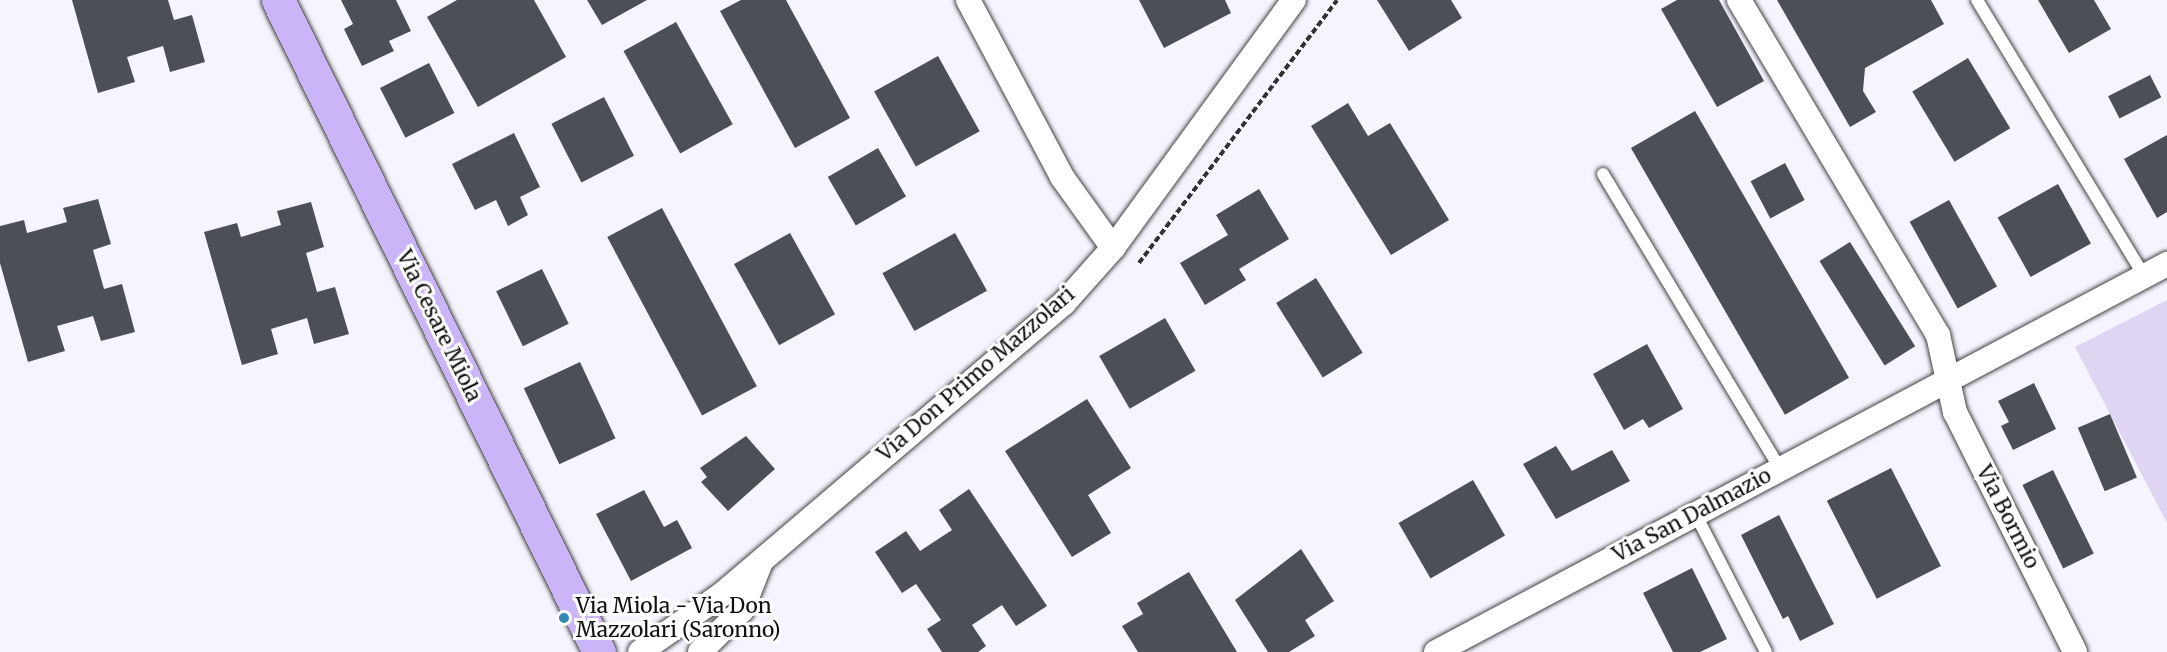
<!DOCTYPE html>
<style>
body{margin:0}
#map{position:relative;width:2167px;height:652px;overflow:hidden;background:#f6f4fe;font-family:Merriweather,serif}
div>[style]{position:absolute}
.farmland>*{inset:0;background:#dfd5f2}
.building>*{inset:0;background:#4d4f57;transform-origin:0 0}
.path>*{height:4px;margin-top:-2px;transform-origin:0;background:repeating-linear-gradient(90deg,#323232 0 6px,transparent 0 9px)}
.roads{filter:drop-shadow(0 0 2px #434343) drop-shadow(0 0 2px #434343)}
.lane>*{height:12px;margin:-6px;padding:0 6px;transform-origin:6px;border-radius:6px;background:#fff}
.street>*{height:24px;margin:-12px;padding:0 12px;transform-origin:12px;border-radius:12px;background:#fff}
.secondary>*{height:33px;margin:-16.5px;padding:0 16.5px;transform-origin:16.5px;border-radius:16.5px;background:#c9b5f7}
.dots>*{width:16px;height:16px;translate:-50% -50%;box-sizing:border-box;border:3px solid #fff;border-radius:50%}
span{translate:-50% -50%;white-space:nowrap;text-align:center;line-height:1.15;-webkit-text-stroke:6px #fff;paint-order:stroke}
.street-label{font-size:21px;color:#101010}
.poi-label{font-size:21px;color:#101010}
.left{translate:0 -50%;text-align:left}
</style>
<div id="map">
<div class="farmland">
<i style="clip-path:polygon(2167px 300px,2167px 523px,2075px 347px)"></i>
</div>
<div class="building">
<i style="clip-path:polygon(72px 0,168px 0,174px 20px,192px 15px,205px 62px,170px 72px,163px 46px,127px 57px,135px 82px,98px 93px)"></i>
<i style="clip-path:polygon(341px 0,396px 0,411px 31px,389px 41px,394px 51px,362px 66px,344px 29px,353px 24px)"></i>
<i style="clip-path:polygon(457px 0,534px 0,566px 57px,478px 107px,427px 17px)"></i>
<i style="clip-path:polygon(587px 0,647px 0,602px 25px)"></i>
<i style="clip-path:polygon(741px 0,786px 0,850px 118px,795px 148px,720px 11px)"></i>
<i style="clip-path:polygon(1139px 0,1225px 0,1231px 13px,1164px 48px)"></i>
<i style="clip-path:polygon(1377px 0,1451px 0,1462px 18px,1409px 51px)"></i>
<i style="clip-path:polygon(1677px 0,1719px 0,1764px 81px,1717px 107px,1661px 9px)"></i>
<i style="clip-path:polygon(1777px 0,1931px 0,1944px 24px,1865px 68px,1863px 91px,1876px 112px,1850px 127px)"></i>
<i style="clip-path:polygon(2038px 0,2094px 0,2111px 29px,2069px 53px)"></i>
<i style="left:676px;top:22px;width:117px;height:60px;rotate:61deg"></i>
<i style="left:938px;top:56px;width:86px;height:73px;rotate:61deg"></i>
<i style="left:1968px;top:58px;width:82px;height:65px;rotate:59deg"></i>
<i style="left:429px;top:63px;width:56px;height:55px;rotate:63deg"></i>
<i style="left:2150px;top:75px;width:25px;height:47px;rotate:63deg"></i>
<i style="left:604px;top:97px;width:66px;height:59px;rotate:63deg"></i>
<i style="clip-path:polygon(1348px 103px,1368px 136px,1390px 123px,1449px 220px,1391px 255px,1311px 126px)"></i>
<i style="left:1695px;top:111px;width:308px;height:74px;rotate:60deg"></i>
<i style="clip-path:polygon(514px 133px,540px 187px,520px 197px,528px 215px,508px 226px,496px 200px,475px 210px,452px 164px)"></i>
<i style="clip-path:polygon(2167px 135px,2167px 212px,2157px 218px,2124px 159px)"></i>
<i style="left:878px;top:148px;width:56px;height:58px;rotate:60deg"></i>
<i style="left:1785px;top:163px;width:42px;height:39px;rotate:62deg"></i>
<i style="left:2058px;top:184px;width:68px;height:69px;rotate:61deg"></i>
<i style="clip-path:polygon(1259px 189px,1289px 239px,1239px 269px,1246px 280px,1205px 305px,1180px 263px,1228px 235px,1216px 215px)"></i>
<i style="clip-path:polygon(98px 199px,111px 244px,93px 250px,104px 289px,122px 284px,135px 332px,101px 341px,93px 316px,57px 326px,65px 351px,28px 362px,0 263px,0 226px,24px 220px,27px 233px,67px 222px,63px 208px)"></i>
<i style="left:1949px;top:200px;width:99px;height:45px;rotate:61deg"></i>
<i style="clip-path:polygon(311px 202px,324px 247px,306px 253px,317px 292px,335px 287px,349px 334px,314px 344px,307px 318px,271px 329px,278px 354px,242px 365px,204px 232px,237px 223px,241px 237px,281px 225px,277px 211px)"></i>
<i style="left:662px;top:208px;width:202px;height:62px;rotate:62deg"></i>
<i style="left:790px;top:233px;width:93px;height:64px;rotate:61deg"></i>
<i style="left:955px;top:233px;width:66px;height:83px;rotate:61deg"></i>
<i style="left:1850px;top:242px;width:123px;height:36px;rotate:58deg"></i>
<i style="left:542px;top:269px;width:61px;height:51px;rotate:64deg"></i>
<i style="left:1316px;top:278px;width:88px;height:47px;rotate:58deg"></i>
<i style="left:1165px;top:318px;width:61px;height:76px;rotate:60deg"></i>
<i style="clip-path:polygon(1647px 344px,1683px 409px,1649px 428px,1643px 419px,1624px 430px,1593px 374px)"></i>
<i style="left:580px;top:362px;width:84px;height:62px;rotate:65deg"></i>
<i style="clip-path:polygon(2034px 383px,2056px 429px,2013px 450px,2001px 426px,2009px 422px,1998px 401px)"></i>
<i style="clip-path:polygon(1087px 399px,1131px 468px,1088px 495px,1111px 533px,1072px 557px,1005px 451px)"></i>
<i style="left:2110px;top:414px;width:69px;height:35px;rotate:67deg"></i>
<i style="clip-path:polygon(746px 436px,775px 469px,728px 511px,701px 482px,707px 477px,700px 468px)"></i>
<i style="clip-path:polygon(1556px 446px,1572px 471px,1612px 450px,1630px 481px,1556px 519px,1523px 464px)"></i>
<i style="left:1891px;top:468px;width:110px;height:72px;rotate:63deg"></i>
<i style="left:2053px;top:470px;width:93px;height:34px;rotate:64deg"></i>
<i style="left:1473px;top:480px;width:64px;height:86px;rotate:60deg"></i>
<i style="clip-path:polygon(969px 489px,1047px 606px,1016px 626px,1002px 605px,972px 625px,986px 646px,978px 652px,942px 652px,927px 629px,941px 620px,916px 584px,902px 593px,875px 552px,906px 531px,920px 551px,952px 530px,939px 510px)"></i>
<i style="clip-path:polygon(644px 490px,664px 527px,677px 520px,692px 548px,631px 581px,596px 514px)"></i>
<i style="clip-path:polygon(1779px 515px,1834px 624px,1800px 641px,1788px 616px,1783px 619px,1741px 535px)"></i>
<i style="clip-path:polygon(1301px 549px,1334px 601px,1305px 620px,1315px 636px,1289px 652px,1268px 652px,1235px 600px)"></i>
<i style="clip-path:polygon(1692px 568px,1727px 639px,1700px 652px,1673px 652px,1643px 593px)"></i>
<i style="clip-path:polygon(1189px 572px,1237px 652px,1138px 652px,1122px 626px,1143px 614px,1137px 603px)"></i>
</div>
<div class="path">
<i style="left:1139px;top:263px;width:329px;rotate:-53deg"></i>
</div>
<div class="roads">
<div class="lane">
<i style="left:1977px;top:0;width:323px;rotate:58.8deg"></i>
<i style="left:1603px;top:174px;width:343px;rotate:59deg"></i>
<i style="left:1695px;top:513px;width:156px;rotate:62.9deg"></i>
</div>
<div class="street">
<i style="left:968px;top:0;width:200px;rotate:62deg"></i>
<i style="left:1062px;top:177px;width:87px;rotate:54.3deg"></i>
<i style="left:1739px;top:0;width:390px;rotate:59.3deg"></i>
<i style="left:1938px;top:335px;width:79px;rotate:77.6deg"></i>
<i style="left:1955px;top:412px;width:268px;rotate:63.4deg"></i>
<i style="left:640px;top:652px;width:99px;rotate:-35.1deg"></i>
<i style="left:721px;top:595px;width:450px;rotate:-40.4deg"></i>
<i style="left:1064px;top:303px;width:74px;rotate:-48.3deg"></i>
<i style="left:1113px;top:248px;width:307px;rotate:-53.9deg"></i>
<i style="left:700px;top:652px;width:59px;rotate:-45deg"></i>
<i style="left:742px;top:610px;width:52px;rotate:-68.4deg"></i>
<i style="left:1436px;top:652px;width:828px;rotate:-27.96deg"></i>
</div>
<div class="secondary">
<i style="left:278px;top:0;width:727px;rotate:63.79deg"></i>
</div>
</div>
<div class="dots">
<i style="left:564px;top:618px;background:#3486b3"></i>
</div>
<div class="street-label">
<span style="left:439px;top:326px;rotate:64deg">Via Cesare Miola</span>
<span style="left:976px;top:374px;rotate:-41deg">Via Don Primo Mazzolari</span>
<span style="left:1692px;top:515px;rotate:-28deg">Via San Dalmazio</span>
<span style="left:2008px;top:517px;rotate:63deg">Via Bormio</span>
</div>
<div class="poi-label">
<span class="left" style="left:576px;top:618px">Via Miola - Via Don<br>Mazzolari (Saronno)</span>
</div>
</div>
